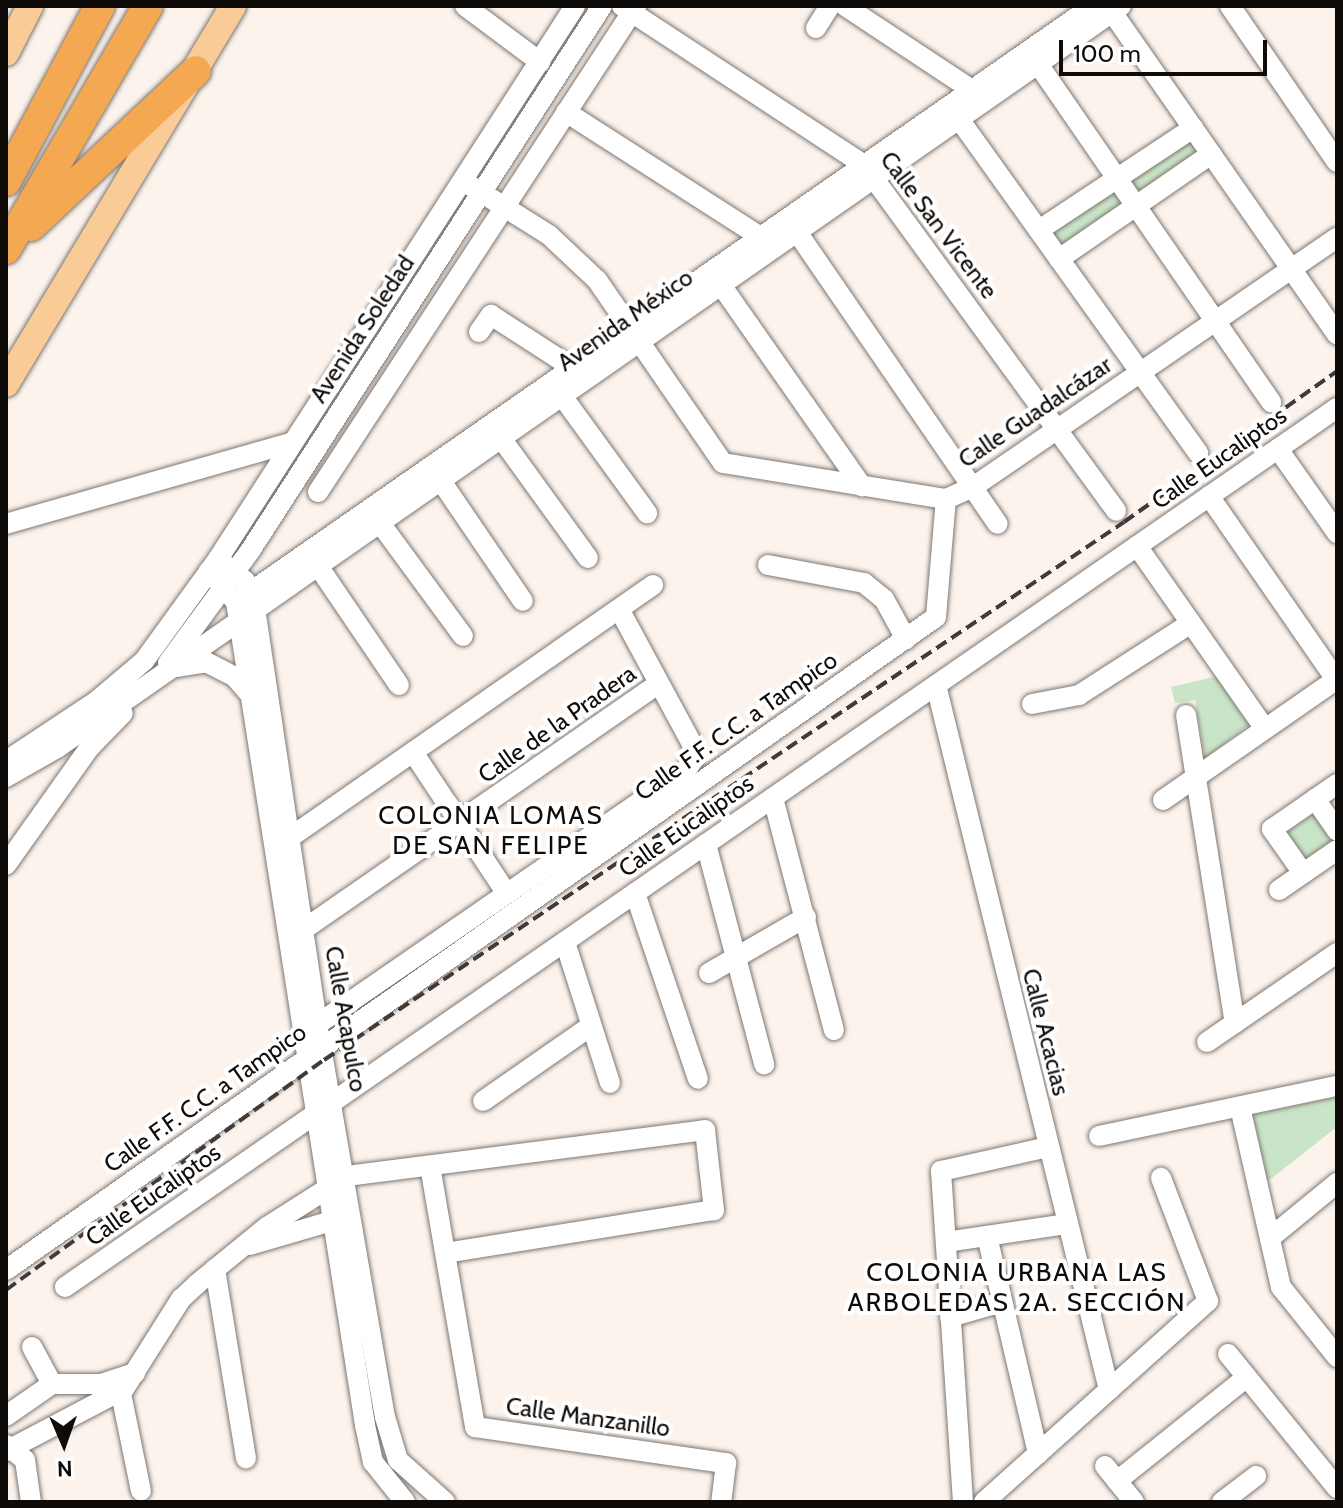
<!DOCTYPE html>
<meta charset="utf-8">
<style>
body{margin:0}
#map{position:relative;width:1343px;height:1508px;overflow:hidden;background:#fcf3ed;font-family:Cabin,sans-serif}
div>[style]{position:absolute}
.green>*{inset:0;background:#c9e5c8;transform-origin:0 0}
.roads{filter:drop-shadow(0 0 2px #7d7670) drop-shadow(0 0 2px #7d7670)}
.minor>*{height:20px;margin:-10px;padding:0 10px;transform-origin:10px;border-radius:10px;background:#fff}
.major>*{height:26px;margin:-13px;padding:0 13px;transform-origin:13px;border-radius:13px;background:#f8cb97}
.highway>*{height:30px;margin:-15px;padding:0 15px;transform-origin:15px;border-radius:15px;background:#f4a852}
.rail>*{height:4px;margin-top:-2px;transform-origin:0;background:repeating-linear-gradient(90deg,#403b39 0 12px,transparent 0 18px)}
span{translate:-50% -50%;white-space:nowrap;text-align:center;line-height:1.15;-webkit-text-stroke:8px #fff;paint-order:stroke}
.street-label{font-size:24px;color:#0e0b09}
.neighbourhood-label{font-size:26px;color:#0e0b09;letter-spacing:2px}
.frame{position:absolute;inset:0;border:8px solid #0e0b09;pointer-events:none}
.north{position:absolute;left:24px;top:1404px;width:80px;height:80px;-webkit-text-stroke:6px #fff;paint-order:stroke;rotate:178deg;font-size:22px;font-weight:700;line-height:32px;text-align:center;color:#0e0b09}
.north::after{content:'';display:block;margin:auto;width:28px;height:36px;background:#0e0b09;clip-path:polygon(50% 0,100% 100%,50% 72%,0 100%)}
.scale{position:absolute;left:1059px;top:40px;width:208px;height:36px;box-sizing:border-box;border:4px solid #0e0b09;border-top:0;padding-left:10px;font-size:24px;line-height:28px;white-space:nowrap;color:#0e0b09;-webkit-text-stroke:6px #fff;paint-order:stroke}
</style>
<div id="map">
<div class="green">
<i style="left:1188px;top:133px;width:29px;height:174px;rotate:55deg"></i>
<i style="clip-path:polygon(1218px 676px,1250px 724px,1205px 758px,1195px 700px,1175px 703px,1171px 687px)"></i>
<i style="left:1315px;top:813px;width:33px;height:34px;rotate:55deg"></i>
<i style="clip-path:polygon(1337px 1097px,1337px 1127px,1268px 1181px,1253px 1115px)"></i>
</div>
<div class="roads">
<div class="minor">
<i style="left:465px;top:6px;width:94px;rotate:36.7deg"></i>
<i style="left:622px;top:6px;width:290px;rotate:33.3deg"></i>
<i style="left:864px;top:165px;width:428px;rotate:53.9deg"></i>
<i style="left:845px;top:6px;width:152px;rotate:33.5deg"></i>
<i style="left:1230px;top:6px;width:189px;rotate:55.6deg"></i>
<i style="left:1112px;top:12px;width:393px;rotate:55.1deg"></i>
<i style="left:816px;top:28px;width:26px;rotate:-58deg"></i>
<i style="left:1038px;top:64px;width:411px;rotate:55.4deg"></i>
<i style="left:566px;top:112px;width:232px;rotate:32.7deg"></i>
<i style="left:959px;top:119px;width:411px;rotate:54.4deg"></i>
<i style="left:463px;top:181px;width:102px;rotate:32.1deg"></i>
<i style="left:549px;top:235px;width:66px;rotate:43.2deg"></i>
<i style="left:597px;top:280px;width:222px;rotate:55.5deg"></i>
<i style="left:723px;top:463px;width:226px;rotate:9.2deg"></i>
<i style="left:946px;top:499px;width:30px;rotate:-24deg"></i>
<i style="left:973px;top:487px;width:441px;rotate:-34.4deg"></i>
<i style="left:1039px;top:230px;width:185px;rotate:-33.5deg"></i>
<i style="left:797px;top:232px;width:354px;rotate:55.5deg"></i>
<i style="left:1059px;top:259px;width:185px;rotate:-34.6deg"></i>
<i style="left:721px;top:285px;width:246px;rotate:55deg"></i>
<i style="left:479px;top:332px;width:21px;rotate:-55deg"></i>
<i style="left:491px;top:315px;width:98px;rotate:32.9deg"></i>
<i style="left:562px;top:396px;width:145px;rotate:54deg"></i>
<i style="left:501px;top:438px;width:148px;rotate:54.1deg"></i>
<i style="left:1278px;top:449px;width:103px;rotate:54.9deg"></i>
<i style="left:441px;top:481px;width:145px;rotate:55.7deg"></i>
<i style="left:318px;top:492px;width:581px;rotate:-56.8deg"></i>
<i style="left:1209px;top:496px;width:225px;rotate:55.3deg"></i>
<i style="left:380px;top:523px;width:140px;rotate:53.7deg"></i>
<i style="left:6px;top:524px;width:296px;rotate:-15.9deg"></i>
<i style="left:1137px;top:546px;width:223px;rotate:55deg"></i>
<i style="left:218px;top:559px;width:35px;rotate:39deg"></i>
<i style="left:245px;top:581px;width:29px;rotate:70deg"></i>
<i style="left:255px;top:608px;width:444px;rotate:81.5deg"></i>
<i style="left:321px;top:1047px;width:375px;rotate:80.2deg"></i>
<i style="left:385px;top:1417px;width:45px;rotate:73.2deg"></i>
<i style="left:398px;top:1460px;width:63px;rotate:41.8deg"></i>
<i style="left:768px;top:565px;width:98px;rotate:10.6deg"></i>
<i style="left:864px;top:583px;width:26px;rotate:39deg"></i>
<i style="left:884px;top:599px;width:46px;rotate:61.2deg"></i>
<i style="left:318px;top:566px;width:144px;rotate:55.8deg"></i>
<i style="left:209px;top:571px;width:41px;rotate:48.9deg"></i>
<i style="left:236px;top:602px;width:833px;rotate:81.09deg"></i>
<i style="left:365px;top:1425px;width:38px;rotate:78deg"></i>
<i style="left:373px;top:1462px;width:51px;rotate:51.3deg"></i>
<i style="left:236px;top:602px;width:1044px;rotate:-34.82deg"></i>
<i style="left:168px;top:663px;width:139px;rotate:-53.8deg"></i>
<i style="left:250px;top:551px;width:649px;rotate:-57.14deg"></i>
<i style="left:176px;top:667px;width:30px;rotate:-9deg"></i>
<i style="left:206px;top:662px;width:31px;rotate:27deg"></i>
<i style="left:234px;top:676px;width:23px;rotate:49deg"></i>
<i style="left:936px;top:685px;width:726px;rotate:76.21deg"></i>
<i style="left:1032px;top:704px;width:48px;rotate:-10.8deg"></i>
<i style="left:1079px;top:695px;width:133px;rotate:-32.7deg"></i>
<i style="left:1186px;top:715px;width:312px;rotate:81deg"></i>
<i style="left:413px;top:752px;width:167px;rotate:56.5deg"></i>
<i style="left:6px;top:761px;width:110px;rotate:-33.5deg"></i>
<i style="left:98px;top:700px;width:60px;rotate:-40.3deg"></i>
<i style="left:144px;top:661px;width:126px;rotate:-54deg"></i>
<i style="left:218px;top:559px;width:658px;rotate:-57.15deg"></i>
<i style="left:6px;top:777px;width:59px;rotate:-29.6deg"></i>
<i style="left:57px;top:748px;width:1297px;rotate:-34.89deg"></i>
<i style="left:773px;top:798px;width:240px;rotate:75.3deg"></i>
<i style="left:1315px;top:799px;width:39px;rotate:55deg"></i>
<i style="left:1163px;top:800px;width:212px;rotate:-34.8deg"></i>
<i style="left:282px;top:843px;width:452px;rotate:-34.8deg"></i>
<i style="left:706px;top:844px;width:228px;rotate:75.2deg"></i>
<i style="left:6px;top:865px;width:145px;rotate:-54.6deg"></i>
<i style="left:90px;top:747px;width:47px;rotate:-45.9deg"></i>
<i style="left:1303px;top:873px;width:54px;rotate:-125.2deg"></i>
<i style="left:1272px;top:829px;width:79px;rotate:-34.7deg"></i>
<i style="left:1279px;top:890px;width:70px;rotate:-34.6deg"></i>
<i style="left:635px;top:893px;width:196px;rotate:71.3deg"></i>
<i style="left:297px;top:934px;width:439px;rotate:-34.7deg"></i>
<i style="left:565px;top:942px;width:148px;rotate:72.3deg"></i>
<i style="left:709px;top:973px;width:112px;rotate:-30deg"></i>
<i style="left:318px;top:1024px;width:447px;rotate:-34.6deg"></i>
<i style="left:686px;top:770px;width:14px;rotate:-54deg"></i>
<i style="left:694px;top:759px;width:15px;rotate:-98deg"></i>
<i style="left:692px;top:744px;width:153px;rotate:-118.4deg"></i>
<i style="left:1207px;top:1042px;width:158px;rotate:-34.4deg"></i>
<i style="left:483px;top:1101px;width:131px;rotate:-34.8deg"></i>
<i style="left:1240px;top:1107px;width:185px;rotate:77.2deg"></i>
<i style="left:1281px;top:1287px;width:90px;rotate:51.3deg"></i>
<i style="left:1099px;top:1136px;width:243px;rotate:-11.9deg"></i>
<i style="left:430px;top:1166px;width:265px;rotate:80.2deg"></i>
<i style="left:475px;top:1427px;width:254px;rotate:8.2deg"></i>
<i style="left:726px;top:1463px;width:39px;rotate:97deg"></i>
<i style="left:987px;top:1236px;width:224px;rotate:76.8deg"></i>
<i style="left:1270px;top:1238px;width:87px;rotate:-39.4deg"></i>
<i style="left:946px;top:1242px;width:121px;rotate:-8.5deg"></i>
<i style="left:250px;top:1245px;width:99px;rotate:-16.4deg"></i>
<i style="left:215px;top:1269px;width:192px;rotate:80.7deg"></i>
<i style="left:6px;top:1270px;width:1136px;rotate:-35.07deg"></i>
<i style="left:936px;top:617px;width:118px;rotate:-85.2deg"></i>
<i style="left:65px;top:1287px;width:1546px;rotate:-34.65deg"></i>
<i style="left:950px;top:1317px;width:54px;rotate:-16.1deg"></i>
<i style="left:32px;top:1347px;width:42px;rotate:61.6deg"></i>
<i style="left:1228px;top:1354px;width:173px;rotate:50.9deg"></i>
<i style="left:118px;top:1379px;width:114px;rotate:78.4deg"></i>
<i style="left:6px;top:1416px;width:56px;rotate:-34.8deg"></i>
<i style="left:52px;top:1384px;width:49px"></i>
<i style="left:101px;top:1384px;width:36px;rotate:-18deg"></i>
<i style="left:6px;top:1445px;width:24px;rotate:38deg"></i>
<i style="left:25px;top:1460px;width:42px;rotate:81.9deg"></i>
<i style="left:6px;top:1451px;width:133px;rotate:-27.7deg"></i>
<i style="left:124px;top:1389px;width:107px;rotate:-57.7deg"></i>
<i style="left:181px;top:1299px;width:22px;rotate:-43deg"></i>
<i style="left:197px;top:1284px;width:90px;rotate:-39.2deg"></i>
<i style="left:267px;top:1227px;width:95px;rotate:-32.5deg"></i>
<i style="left:347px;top:1176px;width:361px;rotate:-7.3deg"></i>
<i style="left:705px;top:1130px;width:81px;rotate:83.6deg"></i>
<i style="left:714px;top:1210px;width:271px;rotate:170.9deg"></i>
<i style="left:1105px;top:1466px;width:46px;rotate:51.1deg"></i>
<i style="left:1117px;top:1481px;width:166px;rotate:-38.7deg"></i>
<i style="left:963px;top:1502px;width:332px;rotate:-93.8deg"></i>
<i style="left:941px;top:1171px;width:110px;rotate:-12.6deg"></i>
<i style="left:984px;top:1502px;width:301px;rotate:-41.9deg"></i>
<i style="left:1208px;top:1301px;width:132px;rotate:-110.9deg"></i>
<i style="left:1222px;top:1502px;width:43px;rotate:-37.4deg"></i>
</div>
<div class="major">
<i style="left:6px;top:53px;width:53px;rotate:-62.9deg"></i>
<i style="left:6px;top:384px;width:441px;rotate:-59deg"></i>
</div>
<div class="highway">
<i style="left:6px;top:181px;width:199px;rotate:-61.8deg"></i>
<i style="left:31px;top:226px;width:226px;rotate:-43.2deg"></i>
<i style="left:6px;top:249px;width:281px;rotate:-59.7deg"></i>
</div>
</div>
<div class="rail">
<i style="left:6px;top:1290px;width:392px;rotate:-35.9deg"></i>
<i style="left:324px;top:1060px;width:964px;rotate:-33.92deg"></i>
<i style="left:1124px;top:522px;width:261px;rotate:-35.3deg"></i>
</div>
<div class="street-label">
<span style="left:939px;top:225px;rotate:53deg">Calle San Vicente</span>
<span style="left:625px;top:320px;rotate:-35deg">Avenida México</span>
<span style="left:362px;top:329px;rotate:-57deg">Avenida Soledad</span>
<span style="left:1035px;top:412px;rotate:-34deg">Calle Guadalcázar</span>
<span style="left:1219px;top:458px;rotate:-35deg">Calle Eucaliptos</span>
<span style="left:557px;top:724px;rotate:-35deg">Calle de la Pradera</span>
<span style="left:736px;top:726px;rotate:-35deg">Calle F.F. C.C. a Tampico</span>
<span style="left:686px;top:826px;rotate:-35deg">Calle Eucaliptos</span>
<span style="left:346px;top:1019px;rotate:80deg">Calle Acapulco</span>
<span style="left:1046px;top:1032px;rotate:76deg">Calle Acacias</span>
<span style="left:205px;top:1098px;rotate:-35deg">Calle F.F. C.C. a Tampico</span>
<span style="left:153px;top:1195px;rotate:-35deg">Calle Eucaliptos</span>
<span style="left:588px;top:1417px;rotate:8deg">Calle Manzanillo</span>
</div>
<div class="neighbourhood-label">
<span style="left:491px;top:831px">COLONIA LOMAS<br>DE SAN FELIPE</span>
<span style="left:1017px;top:1288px">COLONIA URBANA LAS<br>ARBOLEDAS 2A. SECCIÓN</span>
</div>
<div class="frame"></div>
<div class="north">N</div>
<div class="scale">100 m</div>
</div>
